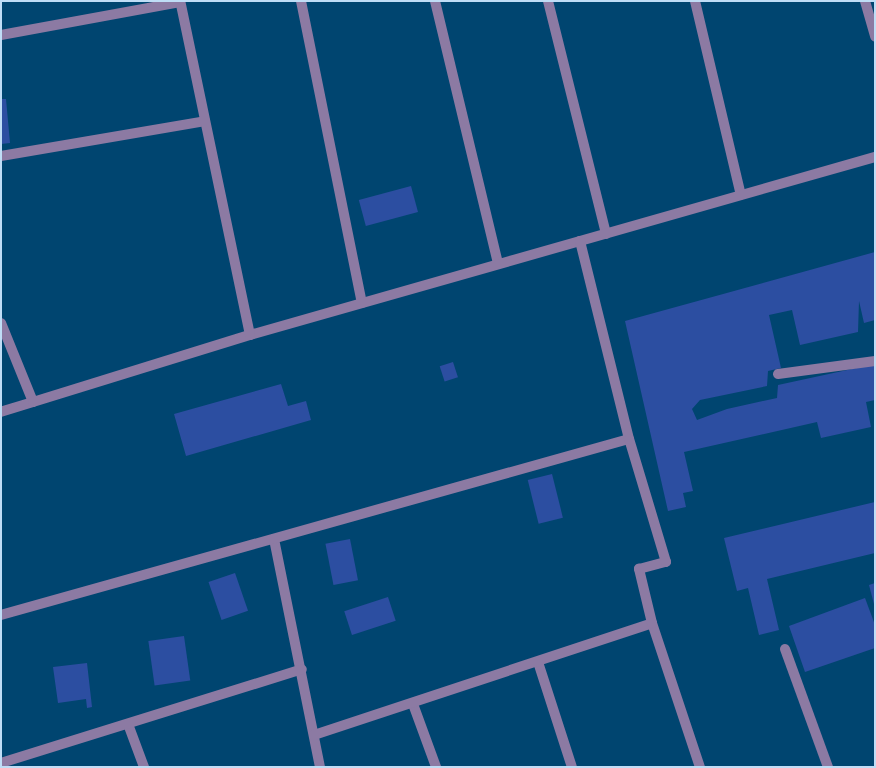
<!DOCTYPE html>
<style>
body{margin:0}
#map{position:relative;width:876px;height:768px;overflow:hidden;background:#004570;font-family:Manrope,sans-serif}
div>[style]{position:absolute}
.building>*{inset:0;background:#2c4ea1;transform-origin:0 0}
.service>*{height:10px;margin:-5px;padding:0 5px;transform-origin:5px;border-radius:5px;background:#8c7aa3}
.minor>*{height:10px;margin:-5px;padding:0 5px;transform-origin:5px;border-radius:5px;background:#8c7aa3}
span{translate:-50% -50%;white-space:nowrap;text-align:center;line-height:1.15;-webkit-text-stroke:4.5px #122a3e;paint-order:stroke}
.frame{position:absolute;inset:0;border:2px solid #bfddf6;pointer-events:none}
</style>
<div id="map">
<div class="building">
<i style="clip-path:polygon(1px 99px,6px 99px,10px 143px,1px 144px)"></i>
<i style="left:411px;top:186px;width:27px;height:54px;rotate:75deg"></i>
<i style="clip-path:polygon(875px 252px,875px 320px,864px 323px,859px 301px,858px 332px,800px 345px,792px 310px,769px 315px,781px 368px,768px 371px,767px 386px,700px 400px,692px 409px,697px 420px,727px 409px,777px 398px,778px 385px,875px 364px,875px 400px,866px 402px,871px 427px,821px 438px,817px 422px,684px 452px,693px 491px,683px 493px,686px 507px,668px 511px,625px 321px)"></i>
<i style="left:453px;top:362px;width:16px;height:14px;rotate:72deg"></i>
<i style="clip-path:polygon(281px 384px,288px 406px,306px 401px,311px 420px,186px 456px,174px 414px)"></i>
<i style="left:552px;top:474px;width:45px;height:25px;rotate:76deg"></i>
<i style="clip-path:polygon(875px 502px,875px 553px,767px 579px,779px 630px,759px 635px,748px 588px,737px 591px,724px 538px)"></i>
<i style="left:350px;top:539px;width:42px;height:25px;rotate:79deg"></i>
<i style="left:235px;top:573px;width:40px;height:28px;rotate:71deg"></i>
<i style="clip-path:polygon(875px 583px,875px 604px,874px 604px,869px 585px)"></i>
<i style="left:388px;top:597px;width:25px;height:46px;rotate:72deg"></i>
<i style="clip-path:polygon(865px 598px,875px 625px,875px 648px,805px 672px,789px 626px)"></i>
<i style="left:184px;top:636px;width:45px;height:36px;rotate:82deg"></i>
<i style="clip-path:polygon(87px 663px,92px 707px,87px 708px,86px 699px,58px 703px,53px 667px)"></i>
</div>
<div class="service">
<i style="left:778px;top:374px;width:98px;rotate:-7.6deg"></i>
</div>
<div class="minor">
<i style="left:301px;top:1px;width:308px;rotate:78.6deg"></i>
<i style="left:435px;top:1px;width:270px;rotate:76.5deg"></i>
<i style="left:548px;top:1px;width:240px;rotate:76deg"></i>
<i style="left:695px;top:1px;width:199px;rotate:76.7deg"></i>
<i style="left:865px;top:1px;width:37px;rotate:74deg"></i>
<i style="left:1px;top:35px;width:182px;rotate:-10.4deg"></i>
<i style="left:1px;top:156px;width:207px;rotate:-9.7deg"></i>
<i style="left:1px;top:323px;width:85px;rotate:67.9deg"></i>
<i style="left:33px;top:402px;width:34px;rotate:163deg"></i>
<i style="left:250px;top:335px;width:650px;rotate:-15.9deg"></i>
<i style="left:33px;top:402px;width:227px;rotate:-17.2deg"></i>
<i style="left:250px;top:335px;width:341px;rotate:-101.8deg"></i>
<i style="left:274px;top:539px;width:233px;rotate:78.6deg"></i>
<i style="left:1px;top:615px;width:652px;rotate:-15.66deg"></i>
<i style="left:629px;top:439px;width:204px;rotate:-103.9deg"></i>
<i style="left:652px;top:623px;width:152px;rotate:71.6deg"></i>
<i style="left:785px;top:649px;width:126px;rotate:70deg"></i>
<i style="left:538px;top:662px;width:110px;rotate:72.1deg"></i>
<i style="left:413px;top:704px;width:67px;rotate:69.9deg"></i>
<i style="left:128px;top:724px;width:46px;rotate:69.6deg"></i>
<i style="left:314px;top:735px;width:356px;rotate:-18.3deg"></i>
<i style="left:652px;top:623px;width:56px;rotate:-103.5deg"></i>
<i style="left:639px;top:569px;width:28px;rotate:-15deg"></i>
<i style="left:666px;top:562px;width:128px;rotate:-106.7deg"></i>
<i style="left:1px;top:763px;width:315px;rotate:-17.3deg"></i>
</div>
<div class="frame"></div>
</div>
